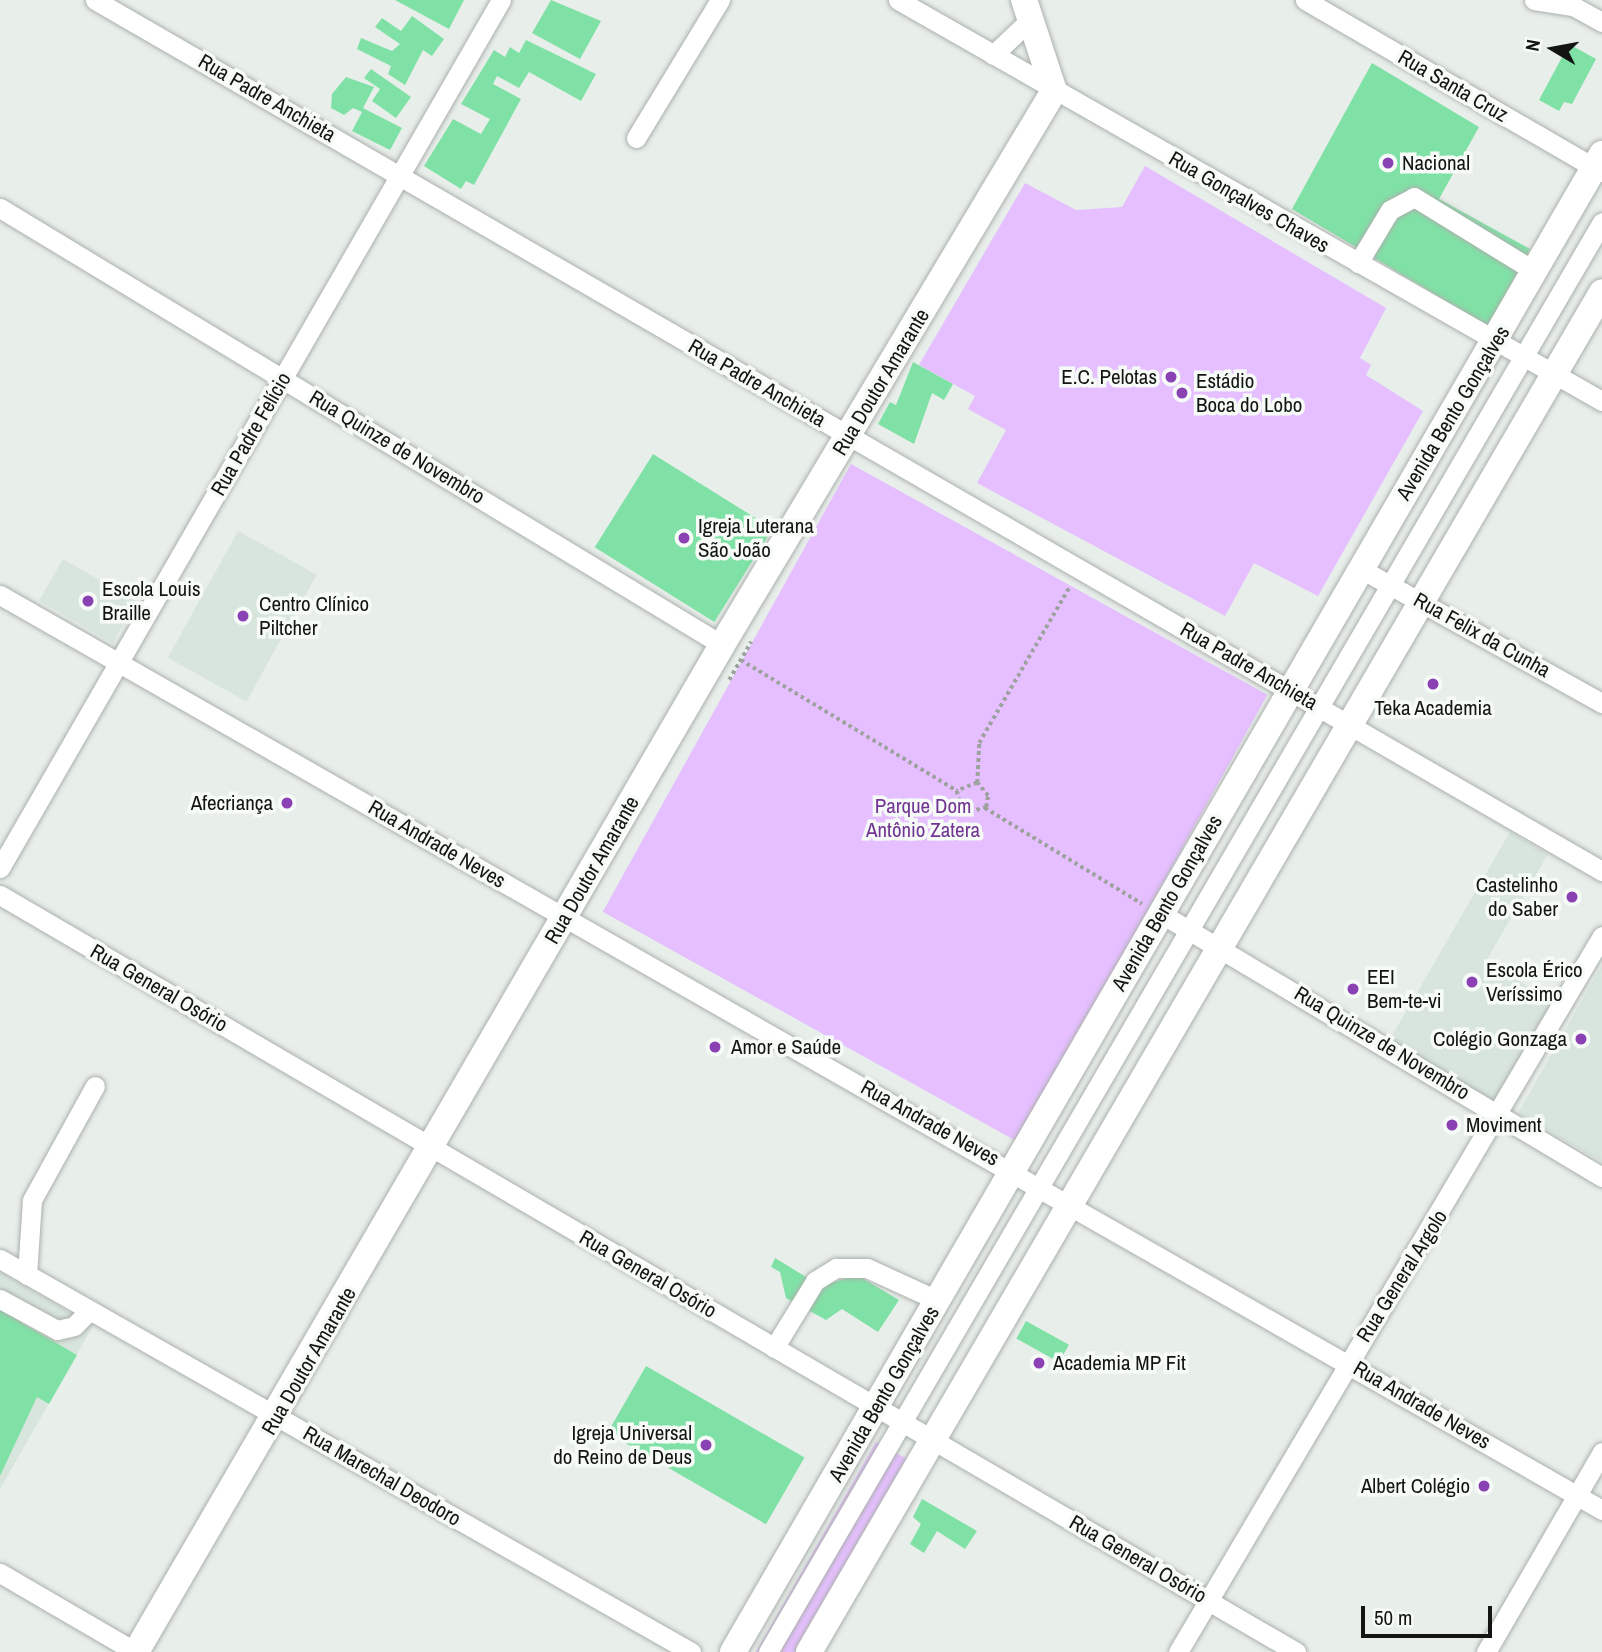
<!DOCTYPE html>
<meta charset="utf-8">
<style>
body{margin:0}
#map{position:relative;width:1602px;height:1652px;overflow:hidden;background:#e8eeea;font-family:"Archivo Narrow",sans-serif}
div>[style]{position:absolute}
.built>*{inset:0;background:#d8e5dc;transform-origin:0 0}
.green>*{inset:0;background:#e5bfff;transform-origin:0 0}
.building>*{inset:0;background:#80e1a6;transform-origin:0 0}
.path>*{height:3.5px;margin-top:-1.75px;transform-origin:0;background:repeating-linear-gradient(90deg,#9da29e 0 3.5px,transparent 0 7px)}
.roads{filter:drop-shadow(0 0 2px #abb0ac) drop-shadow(0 0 2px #abb0ac)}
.minor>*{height:19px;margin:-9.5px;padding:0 9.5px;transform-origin:9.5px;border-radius:9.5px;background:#fff}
.major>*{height:26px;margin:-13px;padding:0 13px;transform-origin:13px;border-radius:13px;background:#fff}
.dots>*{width:19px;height:19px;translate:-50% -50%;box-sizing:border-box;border:4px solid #f6fbf7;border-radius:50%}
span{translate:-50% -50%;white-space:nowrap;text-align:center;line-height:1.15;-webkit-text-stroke:7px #f6fbf7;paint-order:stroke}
.street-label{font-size:21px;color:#131513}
.poi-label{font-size:21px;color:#131513}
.left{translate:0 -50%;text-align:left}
.right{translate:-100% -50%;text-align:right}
.park-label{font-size:21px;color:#723593}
.north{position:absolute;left:1518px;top:14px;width:70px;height:70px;-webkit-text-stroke:5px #f6fbf7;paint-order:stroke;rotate:280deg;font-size:19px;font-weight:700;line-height:28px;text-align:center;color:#131513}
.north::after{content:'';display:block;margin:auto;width:24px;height:32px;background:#131513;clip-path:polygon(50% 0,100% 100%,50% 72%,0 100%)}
.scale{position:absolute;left:1361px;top:1606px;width:131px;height:32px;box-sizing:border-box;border:4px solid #131513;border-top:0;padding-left:9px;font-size:21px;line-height:24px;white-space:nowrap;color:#131513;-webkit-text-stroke:5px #f6fbf7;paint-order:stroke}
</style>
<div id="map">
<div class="built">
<i style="left:238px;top:531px;width:90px;height:145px;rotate:29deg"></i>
<i style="left:63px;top:559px;width:85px;height:48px;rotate:30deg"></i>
<i style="clip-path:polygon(1510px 832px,1548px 854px,1486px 961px,1554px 1002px,1495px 1103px,1389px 1041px)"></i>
<i style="clip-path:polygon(1602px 965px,1602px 1162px,1518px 1113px)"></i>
<i style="clip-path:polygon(0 1272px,93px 1326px,0 1489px)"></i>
</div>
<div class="green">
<i style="clip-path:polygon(1145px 166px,1386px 308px,1360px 358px,1371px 365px,1366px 375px,1423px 411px,1318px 596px,1254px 563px,1225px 616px,977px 483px,1006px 430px,968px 409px,975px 396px,919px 365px,1025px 183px,1076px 210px,1122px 207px)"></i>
<i style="left:851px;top:464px;width:476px;height:512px;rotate:29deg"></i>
<i style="clip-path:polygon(876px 1442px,909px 1460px,795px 1652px,756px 1652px)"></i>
</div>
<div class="building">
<i style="clip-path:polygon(395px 0,464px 0,449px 29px)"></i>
<i style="clip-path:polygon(551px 0,601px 21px,580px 59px,532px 33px)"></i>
<i style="clip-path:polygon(412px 16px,444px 39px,432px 56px,423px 50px,405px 85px,388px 74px,391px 66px,357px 49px,361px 38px,392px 51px,400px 44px,375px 27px,382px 18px,401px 31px)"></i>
<i style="clip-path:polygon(526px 40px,596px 74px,581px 101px,529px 72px,519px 88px,497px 76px,493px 84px,521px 99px,474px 185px,466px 181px,461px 189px,424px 166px,453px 119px,481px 134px,490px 119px,461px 104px,494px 50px,505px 57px,510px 47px,519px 53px)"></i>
<i style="clip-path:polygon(1569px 44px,1596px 59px,1572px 104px,1564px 102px,1559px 111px,1539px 100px)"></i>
<i style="clip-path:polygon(1372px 63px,1479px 127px,1439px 199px,1530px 249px,1488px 326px,1292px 209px)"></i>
<i style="clip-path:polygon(371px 69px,411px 97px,396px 118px,372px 101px,380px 89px,364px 78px)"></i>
<i style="clip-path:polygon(346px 77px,374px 87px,363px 108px,402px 128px,390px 150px,352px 131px,362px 112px,353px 108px,344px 115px,331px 108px,332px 94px)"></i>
<i style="clip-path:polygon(913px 362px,953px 384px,944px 400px,932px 393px,914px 444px,878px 424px,890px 402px,896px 405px)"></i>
<i style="left:653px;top:454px;width:141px;height:110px;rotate:32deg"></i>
<i style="clip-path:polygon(775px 1258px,821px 1286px,857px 1275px,899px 1300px,878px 1332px,842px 1309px,826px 1320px,786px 1298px,780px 1272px,771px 1267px)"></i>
<i style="clip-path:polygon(0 1301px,26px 1316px,22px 1323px,77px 1355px,49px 1404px,37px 1397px,0 1476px)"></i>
<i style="left:1026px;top:1321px;width:49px;height:20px;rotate:29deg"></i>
<i style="left:646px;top:1366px;width:183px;height:77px;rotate:30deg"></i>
<i style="clip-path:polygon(922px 1499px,977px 1531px,965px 1549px,937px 1531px,924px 1553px,910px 1544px,921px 1524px,913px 1517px)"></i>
</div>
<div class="path">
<i style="left:741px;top:660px;width:253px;rotate:31.2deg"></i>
<i style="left:729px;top:680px;width:44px;rotate:-59.9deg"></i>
<i style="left:977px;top:783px;width:22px;rotate:158deg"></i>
<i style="left:957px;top:791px;width:24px;rotate:75deg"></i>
<i style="left:963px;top:814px;width:24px;rotate:-17deg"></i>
<i style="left:986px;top:807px;width:11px;rotate:-80deg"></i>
<i style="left:988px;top:796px;width:17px;rotate:-130deg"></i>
<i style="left:977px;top:783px;width:40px;rotate:-87.1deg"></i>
<i style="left:979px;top:743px;width:181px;rotate:-59.9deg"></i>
<i style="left:985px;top:808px;width:184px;rotate:31.4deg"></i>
</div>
<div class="roads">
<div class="minor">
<i style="left:95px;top:0;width:1741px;rotate:30.03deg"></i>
<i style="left:898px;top:0;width:810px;rotate:29.67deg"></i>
<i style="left:1305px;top:0;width:343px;rotate:30.1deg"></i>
<i style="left:1534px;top:0;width:39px;rotate:9deg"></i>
<i style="left:1573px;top:6px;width:33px;rotate:29deg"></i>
<i style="left:993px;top:55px;width:54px;rotate:-43.5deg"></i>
<i style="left:636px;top:138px;width:162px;rotate:-58.7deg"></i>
<i style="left:0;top:208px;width:844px;rotate:31.18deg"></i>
<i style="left:1358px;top:263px;width:62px;rotate:-58.9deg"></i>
<i style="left:1390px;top:210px;width:27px;rotate:-28deg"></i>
<i style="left:1414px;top:197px;width:143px;rotate:31.6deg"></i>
<i style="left:1361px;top:569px;width:276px;rotate:29.1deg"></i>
<i style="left:0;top:595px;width:1845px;rotate:29.73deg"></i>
<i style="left:0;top:868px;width:1002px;rotate:-60.01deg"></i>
<i style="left:0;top:895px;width:1501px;rotate:30.29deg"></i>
<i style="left:1160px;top:913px;width:515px;rotate:30.85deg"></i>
<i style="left:0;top:1259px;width:795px;rotate:29.63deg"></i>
<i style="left:27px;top:1275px;width:75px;rotate:-86.2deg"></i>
<i style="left:32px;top:1200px;width:130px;rotate:-61.1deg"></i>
<i style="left:0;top:1299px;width:65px;rotate:28.5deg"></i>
<i style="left:57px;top:1330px;width:17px;rotate:-13deg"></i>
<i style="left:74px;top:1326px;width:20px;rotate:-45deg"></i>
<i style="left:774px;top:1348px;width:79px;rotate:-58.5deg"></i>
<i style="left:815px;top:1281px;width:25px;rotate:-32deg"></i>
<i style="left:836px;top:1268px;width:31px"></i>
<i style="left:867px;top:1268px;width:79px;rotate:24.6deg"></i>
<i style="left:0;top:1573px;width:157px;rotate:30.2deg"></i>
<i style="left:768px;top:1652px;width:1655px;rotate:-59.75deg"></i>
<i style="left:1178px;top:1652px;width:832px;rotate:-59.37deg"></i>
<i style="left:1486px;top:1652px;width:231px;rotate:-59.9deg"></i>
</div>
<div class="major">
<i style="left:136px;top:1652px;width:1165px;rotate:-59.8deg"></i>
<i style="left:722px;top:645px;width:646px;rotate:-59.07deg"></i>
<i style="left:1054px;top:91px;width:96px;rotate:-108.2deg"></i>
<i style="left:733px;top:1652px;width:1732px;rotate:-59.88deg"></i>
<i style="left:809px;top:1652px;width:1574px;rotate:-59.75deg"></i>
</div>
</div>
<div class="dots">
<i style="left:1388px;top:163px;background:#8a41b3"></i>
<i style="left:1171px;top:377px;background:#8a41b3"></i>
<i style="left:1182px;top:393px;background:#8a41b3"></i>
<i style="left:684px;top:538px;background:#8a41b3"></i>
<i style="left:88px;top:601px;background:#8a41b3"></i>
<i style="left:243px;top:616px;background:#8a41b3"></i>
<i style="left:1433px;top:684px;background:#8a41b3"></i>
<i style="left:287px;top:803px;background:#8a41b3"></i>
<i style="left:1572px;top:897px;background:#8a41b3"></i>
<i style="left:1472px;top:982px;background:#8a41b3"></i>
<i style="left:1353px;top:989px;background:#8a41b3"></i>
<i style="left:1581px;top:1039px;background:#8a41b3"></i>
<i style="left:715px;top:1047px;background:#8a41b3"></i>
<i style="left:1452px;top:1125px;background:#8a41b3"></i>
<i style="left:1039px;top:1363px;background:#8a41b3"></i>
<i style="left:706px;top:1445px;background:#8a41b3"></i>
<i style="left:1484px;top:1486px;background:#8a41b3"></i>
</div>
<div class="street-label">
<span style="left:1453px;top:86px;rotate:30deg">Rua Santa Cruz</span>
<span style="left:267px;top:98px;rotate:30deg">Rua Padre Anchieta</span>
<span style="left:1249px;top:202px;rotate:30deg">Rua Gonçalves Chaves</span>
<span style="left:881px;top:382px;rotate:-59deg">Rua Doutor Amarante</span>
<span style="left:757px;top:383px;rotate:30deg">Rua Padre Anchieta</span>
<span style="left:1453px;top:413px;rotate:-59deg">Avenida Bento Gonçalves</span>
<span style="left:251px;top:434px;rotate:-60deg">Rua Padre Felício</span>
<span style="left:397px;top:447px;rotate:31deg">Rua Quinze de Novembro</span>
<span style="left:1482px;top:635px;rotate:29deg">Rua Felix da Cunha</span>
<span style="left:1249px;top:666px;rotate:30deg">Rua Padre Anchieta</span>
<span style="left:437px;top:844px;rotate:30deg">Rua Andrade Neves</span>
<span style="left:592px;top:870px;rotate:-60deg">Rua Doutor Amarante</span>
<span style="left:1167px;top:903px;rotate:-60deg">Avenida Bento Gonçalves</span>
<span style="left:159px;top:988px;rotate:30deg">Rua General Osório</span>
<span style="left:1382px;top:1043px;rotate:31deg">Rua Quinze de Novembro</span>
<span style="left:930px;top:1123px;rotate:29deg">Rua Andrade Neves</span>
<span style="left:648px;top:1274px;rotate:30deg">Rua General Osório</span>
<span style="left:1402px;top:1276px;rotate:-58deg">Rua General Argolo</span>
<span style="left:309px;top:1361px;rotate:-60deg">Rua Doutor Amarante</span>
<span style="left:884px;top:1394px;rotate:-60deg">Avenida Bento Gonçalves</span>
<span style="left:1422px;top:1405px;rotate:30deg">Rua Andrade Neves</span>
<span style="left:382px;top:1476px;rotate:30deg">Rua Marechal Deodoro</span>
<span style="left:1138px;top:1559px;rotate:30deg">Rua General Osório</span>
</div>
<div class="poi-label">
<span class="left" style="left:1402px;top:163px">Nacional</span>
<span class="right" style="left:1157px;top:377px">E.C. Pelotas</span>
<span class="left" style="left:1196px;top:393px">Estádio<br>Boca do Lobo</span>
<span class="left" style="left:698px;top:538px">Igreja Luterana<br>São João</span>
<span class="left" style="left:102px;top:601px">Escola Louis<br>Braille</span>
<span class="left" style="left:259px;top:616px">Centro Clínico<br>Piltcher</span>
<span style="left:1433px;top:708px">Teka Academia</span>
<span class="right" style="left:273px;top:803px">Afecriança</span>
<span class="right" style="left:1558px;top:897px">Castelinho<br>do Saber</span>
<span class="left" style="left:1486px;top:982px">Escola Érico<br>Veríssimo</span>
<span class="left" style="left:1367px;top:989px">EEI<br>Bem-te-vi</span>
<span class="right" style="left:1567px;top:1039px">Colégio Gonzaga</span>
<span class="left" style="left:731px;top:1047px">Amor e Saúde</span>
<span class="left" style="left:1466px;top:1125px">Moviment</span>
<span class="left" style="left:1053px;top:1363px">Academia MP Fit</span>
<span class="right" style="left:692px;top:1445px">Igreja Universal<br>do Reino de Deus</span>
<span class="right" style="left:1470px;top:1486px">Albert Colégio</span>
</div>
<div class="park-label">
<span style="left:923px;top:818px">Parque Dom<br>Antônio Zatera</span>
</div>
<div class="north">N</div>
<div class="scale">50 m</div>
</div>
